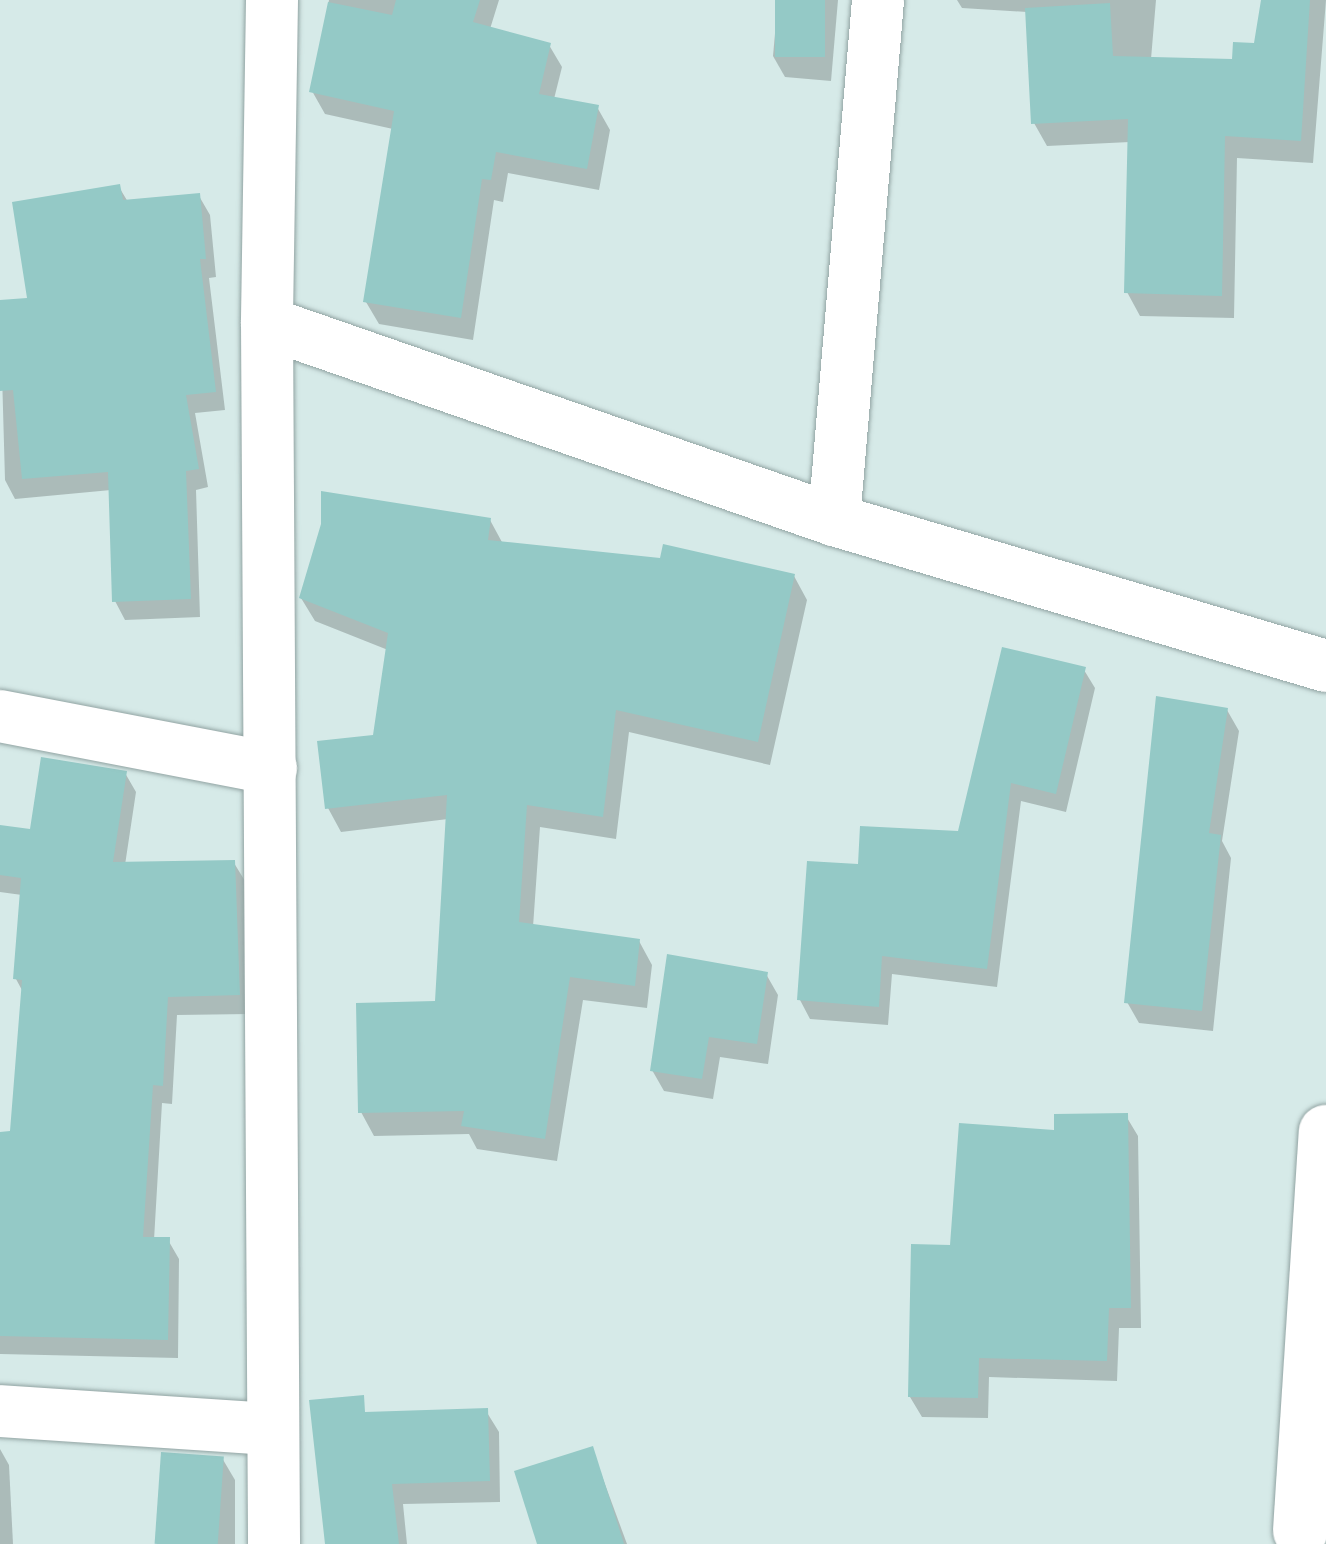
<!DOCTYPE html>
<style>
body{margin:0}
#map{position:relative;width:1326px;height:1544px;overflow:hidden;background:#d6eae8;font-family:Lato,sans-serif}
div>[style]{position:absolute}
.shadow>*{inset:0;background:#0003}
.building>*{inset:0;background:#94c9c6;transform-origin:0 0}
.roads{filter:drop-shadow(0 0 2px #91a3a2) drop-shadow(0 0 2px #91a3a2)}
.minor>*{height:52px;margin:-26px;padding:0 26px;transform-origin:26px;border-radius:26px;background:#fff}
.tertiary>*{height:55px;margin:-27.5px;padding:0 27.5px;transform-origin:27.5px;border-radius:27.5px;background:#fff}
span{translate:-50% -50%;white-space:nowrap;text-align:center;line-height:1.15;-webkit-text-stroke:8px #fff;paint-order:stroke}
</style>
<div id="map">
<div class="shadow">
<i style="clip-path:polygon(329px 0,499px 0,490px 29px,549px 45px,562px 67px,554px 99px,597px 107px,610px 130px,599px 190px,508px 173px,503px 202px,494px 200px,473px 340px,379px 324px,366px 302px,393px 129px,325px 114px,312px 91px)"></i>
<i style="clip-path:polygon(778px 0,838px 0,831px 81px,785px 77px,773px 56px)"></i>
<i style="clip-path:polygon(957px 0,1156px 0,1151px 59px,1234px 62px,1256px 46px,1263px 0,1326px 0,1313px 163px,1237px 158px,1234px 318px,1140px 316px,1127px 292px,1130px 142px,1047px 146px,1034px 123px,1027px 12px,962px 8px)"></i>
<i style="clip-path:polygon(119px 187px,128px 202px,199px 196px,210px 215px,216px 277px,209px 278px,225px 410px,195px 413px,208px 487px,196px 490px,200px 617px,125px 620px,115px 601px,111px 490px,15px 499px,5px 480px,0 303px,30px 300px)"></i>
<i style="clip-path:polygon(490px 520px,503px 544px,794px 576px,807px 600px,770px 765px,629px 732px,616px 839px,540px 827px,533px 927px,639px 941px,652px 965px,647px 1008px,583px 1000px,557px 1161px,477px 1149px,469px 1134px,374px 1136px,361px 1112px,437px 1004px,448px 819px,341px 832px,328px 808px,376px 737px,388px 650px,315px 621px,301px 598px)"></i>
<i style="clip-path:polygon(1084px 670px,1095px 688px,1066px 812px,1021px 801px,997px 987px,892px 974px,888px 1025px,810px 1019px,800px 1000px,860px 867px,960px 834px)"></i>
<i style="clip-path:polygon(1227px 710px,1239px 731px,1222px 841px,1231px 858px,1213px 1031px,1139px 1023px,1127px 1002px)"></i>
<i style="clip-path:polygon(125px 773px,136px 792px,125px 865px,234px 863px,245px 881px,249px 1014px,177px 1015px,172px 1104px,162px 1103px,154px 1240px,168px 1240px,179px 1259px,178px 1358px,0 1354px,0 1134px,12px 1134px,23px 992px,16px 979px,22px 895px,0 892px,0 828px,32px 832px)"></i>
<i style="clip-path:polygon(766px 974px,778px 995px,768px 1064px,720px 1057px,713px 1099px,664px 1091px,652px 1070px)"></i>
<i style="clip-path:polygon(1126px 1116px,1138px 1136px,1141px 1328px,1119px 1328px,1117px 1381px,989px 1377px,988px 1418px,922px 1417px,910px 1397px,952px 1248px,1057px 1132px)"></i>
<i style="clip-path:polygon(486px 1411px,499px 1432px,500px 1502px,403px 1504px,407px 1544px,328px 1544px,313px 1415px)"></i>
<i style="clip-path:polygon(0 1449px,9px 1465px,13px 1544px,0 1544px)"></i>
<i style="clip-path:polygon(592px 1449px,627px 1544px,540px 1544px)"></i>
<i style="clip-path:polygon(222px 1458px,235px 1480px,235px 1544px,165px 1544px)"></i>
</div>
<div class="building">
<i style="clip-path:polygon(396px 0,480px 0,473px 22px,551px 43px,539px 94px,599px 105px,587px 169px,496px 152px,491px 180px,482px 179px,461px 318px,363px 302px,394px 111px,309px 92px,328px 2px,392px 15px)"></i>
<i style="left:775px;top:0;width:50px;height:57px"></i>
<i style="clip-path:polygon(1261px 0,1310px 0,1301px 141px,1225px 136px,1222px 296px,1124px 293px,1128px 119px,1031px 124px,1025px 8px,1110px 3px,1113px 56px,1232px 59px,1233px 42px,1254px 43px)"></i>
<i style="clip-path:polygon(120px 184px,123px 200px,200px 193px,206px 259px,200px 259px,216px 392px,186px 395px,199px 469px,186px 471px,191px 599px,112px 602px,108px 472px,22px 479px,13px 390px,0 391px,0 300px,27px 298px,12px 202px)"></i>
<i style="clip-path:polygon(321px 491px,491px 518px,488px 540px,660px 558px,663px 544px,795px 574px,758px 742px,616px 710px,603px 817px,527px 805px,519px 922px,640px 939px,635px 986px,570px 977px,545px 1139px,461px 1126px,464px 1111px,358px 1113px,356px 1003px,435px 1001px,447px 795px,325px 809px,317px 741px,373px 735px,388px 633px,299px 598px,321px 524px)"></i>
<i style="clip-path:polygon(1002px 647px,1086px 667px,1056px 794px,1011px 783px,987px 969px,882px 956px,879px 1007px,797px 1000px,807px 861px,858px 864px,860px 826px,958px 831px)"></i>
<i style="clip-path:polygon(1156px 696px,1228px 708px,1209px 833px,1221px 835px,1202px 1011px,1124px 1003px)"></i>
<i style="clip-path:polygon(41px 757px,127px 771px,113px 862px,235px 860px,240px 995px,168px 997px,163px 1086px,153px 1085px,143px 1237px,170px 1237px,168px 1340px,0 1336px,0 1132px,10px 1131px,22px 980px,13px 979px,21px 878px,0 875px,0 825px,30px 829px)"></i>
<i style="clip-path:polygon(667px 954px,768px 972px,757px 1044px,709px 1037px,702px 1079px,650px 1071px)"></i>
<i style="clip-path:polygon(1128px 1113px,1131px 1308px,1109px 1308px,1107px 1361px,979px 1358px,978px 1398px,908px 1397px,911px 1244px,950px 1245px,959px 1123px,1054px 1130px,1054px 1114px)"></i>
<i style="clip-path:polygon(364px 1395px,365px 1412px,488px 1408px,490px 1481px,392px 1484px,399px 1544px,325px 1544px,309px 1400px)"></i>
<i style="clip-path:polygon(593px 1446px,624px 1544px,537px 1544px,514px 1471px)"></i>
<i style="left:161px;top:1452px;width:63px;height:92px;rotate:4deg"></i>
</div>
<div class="roads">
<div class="minor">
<i style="left:272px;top:0;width:323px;rotate:90.9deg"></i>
<i style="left:267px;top:323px;width:1221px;rotate:89.67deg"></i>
<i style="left:267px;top:323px;width:600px;rotate:19.16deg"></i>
<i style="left:834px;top:520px;width:513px;rotate:16.53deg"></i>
<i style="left:834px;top:520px;width:522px;rotate:-85.16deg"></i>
<i style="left:0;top:716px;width:276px;rotate:10.9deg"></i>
<i style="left:0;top:1411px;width:271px;rotate:3.8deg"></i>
</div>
<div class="tertiary">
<i style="left:1300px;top:1530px;width:399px;rotate:-86.3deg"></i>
</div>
</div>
</div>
